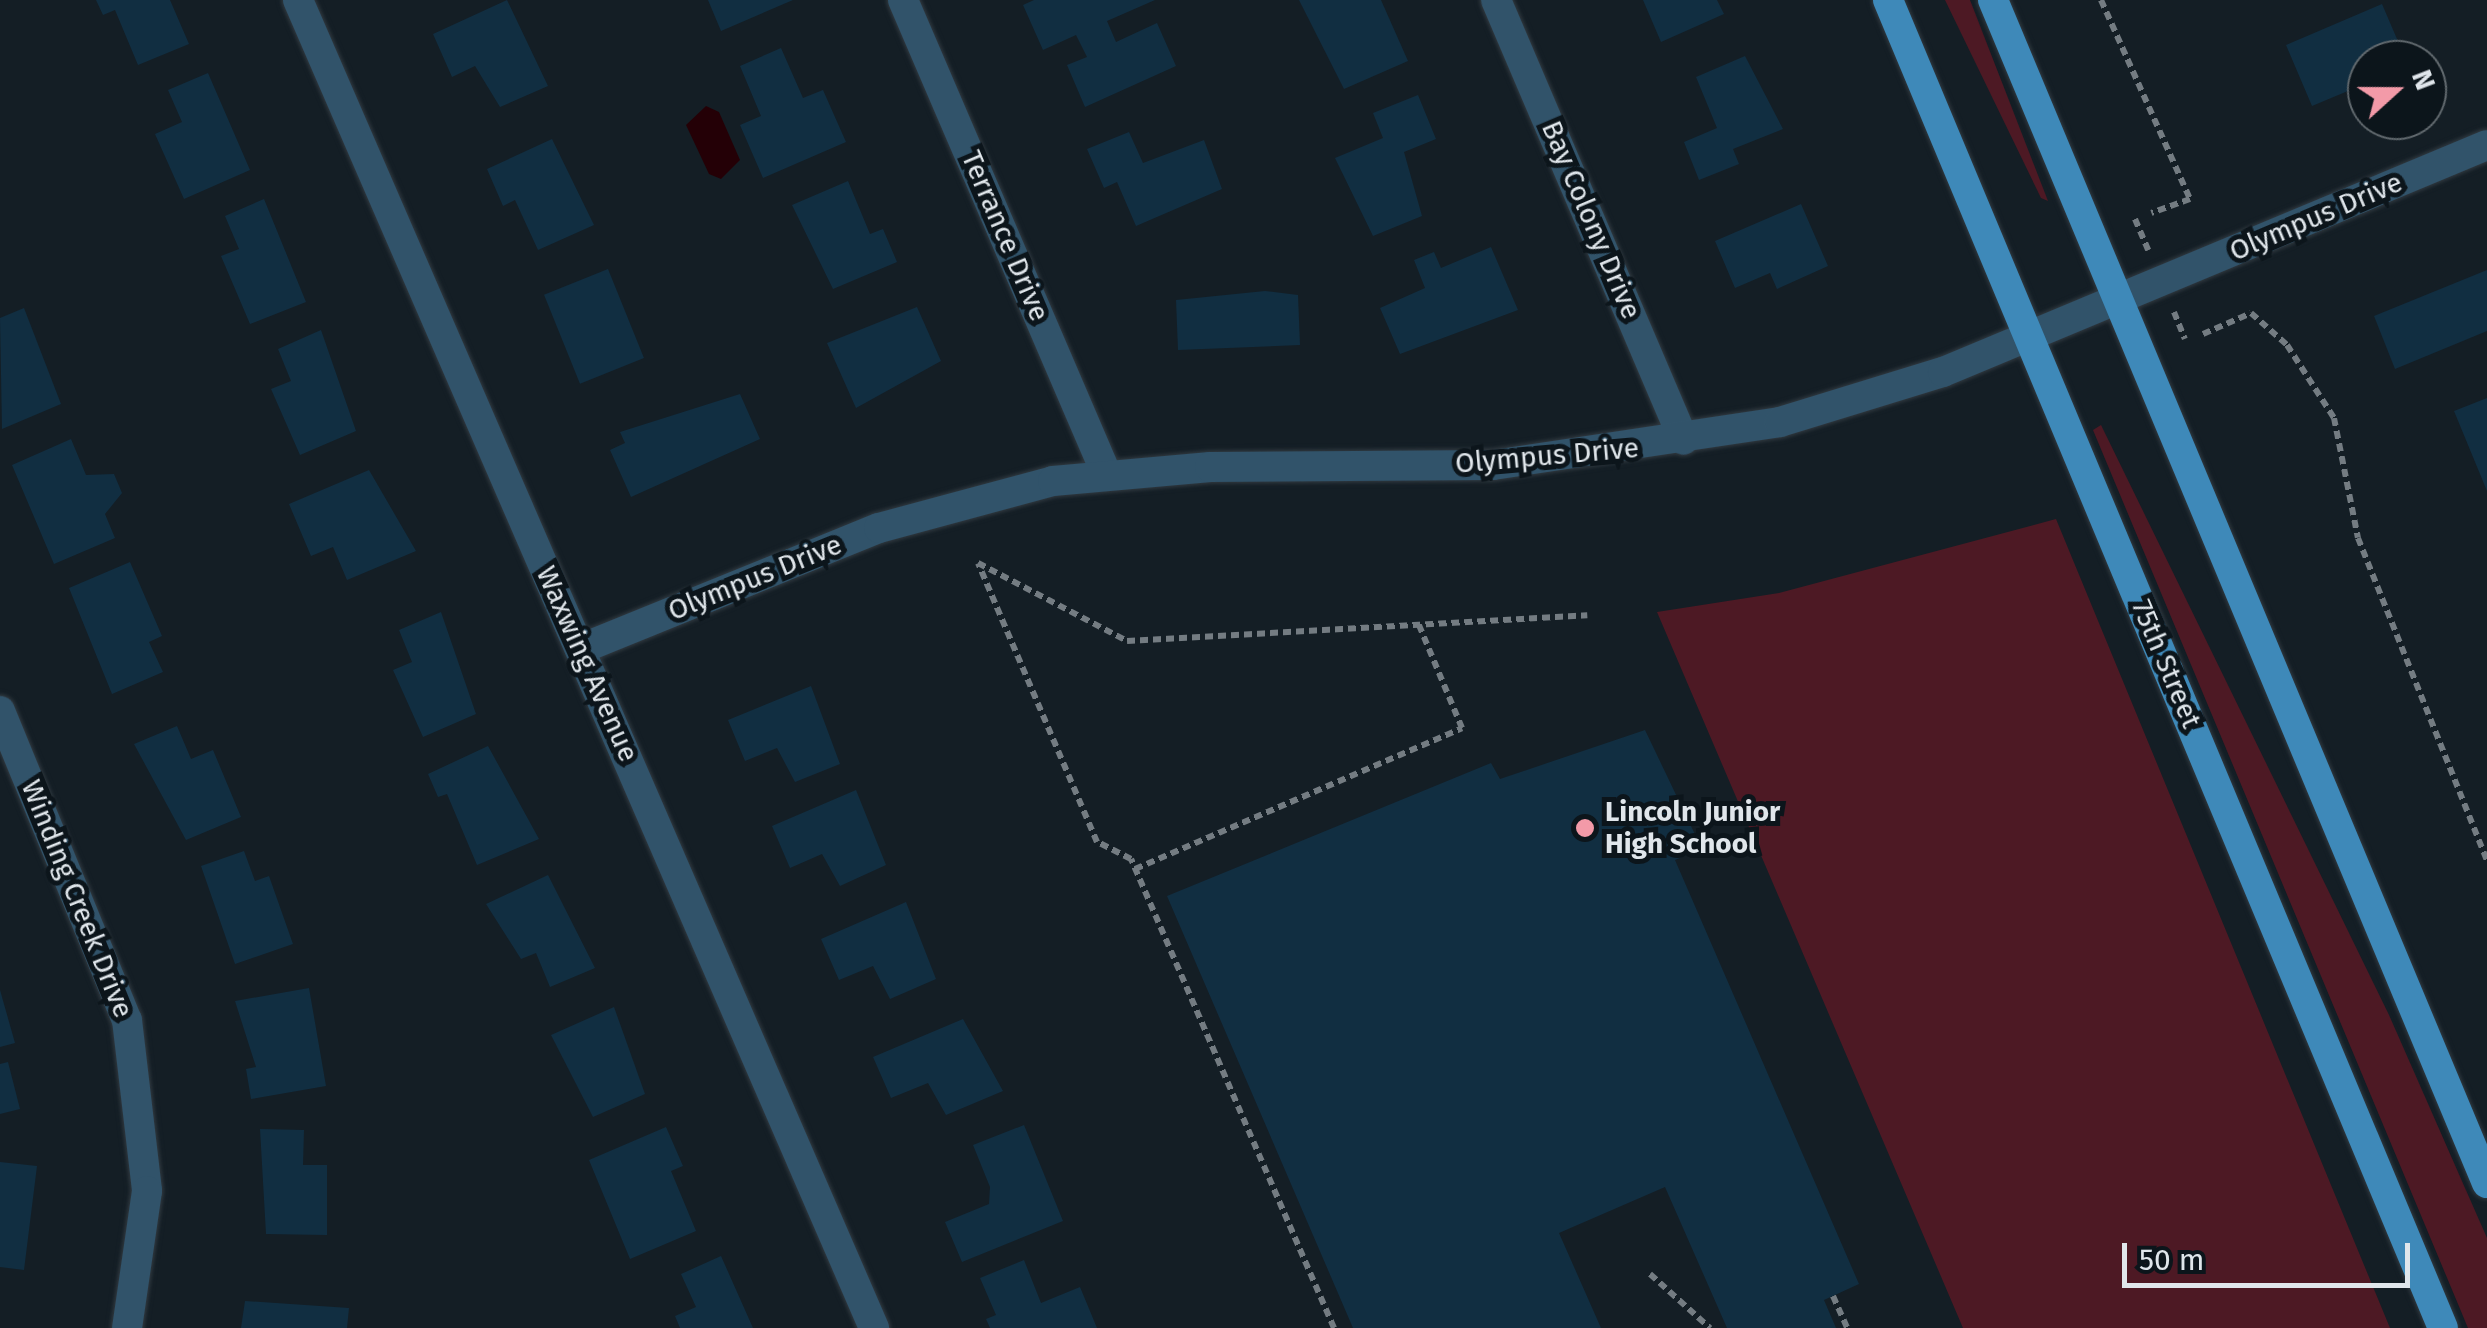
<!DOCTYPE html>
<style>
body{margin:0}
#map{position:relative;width:2487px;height:1328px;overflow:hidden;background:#141e25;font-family:"Fira Sans",sans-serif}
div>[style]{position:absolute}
.green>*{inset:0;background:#4d1924}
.water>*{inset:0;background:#240006}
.building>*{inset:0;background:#112e41;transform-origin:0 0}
.path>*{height:6px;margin-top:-3px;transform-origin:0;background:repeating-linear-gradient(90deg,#747c82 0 8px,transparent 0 13px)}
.roads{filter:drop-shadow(0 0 2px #313a41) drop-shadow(0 0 2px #313a41)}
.minor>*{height:30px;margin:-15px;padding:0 15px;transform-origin:15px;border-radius:15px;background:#31536a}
.major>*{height:30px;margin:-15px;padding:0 15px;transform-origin:15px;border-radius:15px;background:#3e89b9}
.dots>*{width:28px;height:28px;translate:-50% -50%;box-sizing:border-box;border:5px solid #0c151b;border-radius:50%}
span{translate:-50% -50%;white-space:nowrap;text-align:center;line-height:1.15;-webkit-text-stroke:10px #0c151b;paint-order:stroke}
.street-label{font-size:28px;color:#e0e6eb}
.poi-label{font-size:28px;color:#e0e6eb;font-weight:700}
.left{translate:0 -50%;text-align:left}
.north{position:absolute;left:2347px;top:40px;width:100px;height:100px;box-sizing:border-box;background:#0c151b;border:2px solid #61696e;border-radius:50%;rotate:69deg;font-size:28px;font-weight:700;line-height:40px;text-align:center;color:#e0e6eb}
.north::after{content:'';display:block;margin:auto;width:35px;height:45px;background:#f39aa8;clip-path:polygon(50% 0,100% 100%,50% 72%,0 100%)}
.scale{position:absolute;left:2122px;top:1243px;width:288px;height:45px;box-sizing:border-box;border:5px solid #e0e6eb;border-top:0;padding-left:12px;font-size:30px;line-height:35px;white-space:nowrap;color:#e0e6eb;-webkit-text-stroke:8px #0c151b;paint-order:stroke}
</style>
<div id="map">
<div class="green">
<i style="clip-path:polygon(1945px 0,1970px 0,2048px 201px,2041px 198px)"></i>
<i style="clip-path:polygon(2101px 425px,2389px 1015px,2487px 1238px,2487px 1328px,2468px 1328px,2093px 430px)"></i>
<i style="clip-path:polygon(2056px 519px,2390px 1328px,1963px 1328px,1657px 612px,1779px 593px)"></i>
</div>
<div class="water">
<i style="clip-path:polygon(706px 106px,719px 112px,740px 160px,721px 179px,709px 174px,686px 125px)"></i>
</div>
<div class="building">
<i style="clip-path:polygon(96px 0,170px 0,189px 44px,138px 65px,115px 10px,103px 15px)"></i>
<i style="clip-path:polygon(507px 0,548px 86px,500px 107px,475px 66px,452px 77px,433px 34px)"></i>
<i style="clip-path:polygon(708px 0,793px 0,721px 31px)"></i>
<i style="clip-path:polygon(1034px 0,1155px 0,1107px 21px,1116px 42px,1157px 23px,1176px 66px,1085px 107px,1067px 65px,1087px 57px,1076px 35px,1043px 50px,1023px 5px)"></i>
<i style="clip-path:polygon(1299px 0,1381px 0,1408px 61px,1344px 89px)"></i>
<i style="clip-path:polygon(1643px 0,1717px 0,1724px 14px,1661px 42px)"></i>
<i style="clip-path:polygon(2382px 4px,2406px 60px,2367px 60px,2367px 83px,2312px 106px,2286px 45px)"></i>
<i style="clip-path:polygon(781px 48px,803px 98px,823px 90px,846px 142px,763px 178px,740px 125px,761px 116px,740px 66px)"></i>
<i style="clip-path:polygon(1745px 56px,1783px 129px,1733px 149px,1739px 164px,1699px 180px,1684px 142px,1717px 128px,1696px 77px)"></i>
<i style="clip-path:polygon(208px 73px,250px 170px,184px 199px,155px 134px,182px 122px,168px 90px)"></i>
<i style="clip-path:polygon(1418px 95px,1436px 139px,1404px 152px,1422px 216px,1373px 236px,1335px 158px,1383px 138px,1373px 113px)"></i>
<i style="clip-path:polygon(1129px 132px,1143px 163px,1204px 140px,1222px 189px,1136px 226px,1117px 182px,1104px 188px,1087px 149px)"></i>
<i style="clip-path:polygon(552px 139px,594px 225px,538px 250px,515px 200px,503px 206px,487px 169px)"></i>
<i style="clip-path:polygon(848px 181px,870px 234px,883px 229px,897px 262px,833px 289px,792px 205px)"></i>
<i style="clip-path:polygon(264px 199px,306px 302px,250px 324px,221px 256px,239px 249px,225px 216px)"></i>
<i style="clip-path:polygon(1801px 204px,1828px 266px,1777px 289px,1770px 273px,1735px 288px,1715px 241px)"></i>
<i style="clip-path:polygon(1491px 247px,1518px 310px,1400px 354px,1380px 308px,1425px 288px,1414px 260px,1434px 252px,1441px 268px)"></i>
<i style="left:608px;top:269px;width:96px;height:69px;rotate:68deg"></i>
<i style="clip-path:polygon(2487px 270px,2487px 331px,2395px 369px,2374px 316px)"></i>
<i style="clip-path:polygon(1265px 291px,1298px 295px,1300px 345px,1178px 350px,1176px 300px)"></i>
<i style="clip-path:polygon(917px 307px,941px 361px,856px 408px,827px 343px)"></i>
<i style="clip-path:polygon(24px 308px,61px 404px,2px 429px,0 318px)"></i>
<i style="clip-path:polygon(321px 330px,356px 431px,300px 455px,271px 389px,291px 381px,278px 349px)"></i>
<i style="clip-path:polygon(740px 394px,760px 439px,631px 497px,610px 450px,625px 443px,620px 432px)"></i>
<i style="clip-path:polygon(2487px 398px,2487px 491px,2454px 411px)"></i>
<i style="clip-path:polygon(71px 439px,86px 475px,114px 474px,122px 493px,105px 514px,115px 538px,54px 564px,12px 465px)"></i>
<i style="clip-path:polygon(369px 470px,416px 551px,347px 580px,333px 547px,311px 556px,289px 504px)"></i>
<i style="clip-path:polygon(130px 562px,162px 636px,149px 642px,163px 672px,112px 694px,69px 588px)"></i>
<i style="clip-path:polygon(441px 612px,476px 714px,423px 737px,393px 670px,412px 662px,399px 630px)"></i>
<i style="clip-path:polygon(811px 686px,840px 764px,795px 782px,777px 748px,745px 761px,728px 720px)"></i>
<i style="clip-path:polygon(177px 726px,191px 759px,213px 750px,241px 817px,186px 840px,134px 744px)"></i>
<i style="clip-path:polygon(1645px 730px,1702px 849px,1675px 860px,1859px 1284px,1824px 1300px,1836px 1328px,1727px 1328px,1665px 1187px,1559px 1233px,1601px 1328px,1353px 1328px,1167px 896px,1491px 763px,1500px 779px)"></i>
<i style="clip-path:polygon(488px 746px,539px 839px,477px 865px,447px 794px,438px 797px,428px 774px)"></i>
<i style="clip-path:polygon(856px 790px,886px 865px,840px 886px,822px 854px,790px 868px,772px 826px)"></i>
<i style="clip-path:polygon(244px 851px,255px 881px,269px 876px,293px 944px,235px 964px,201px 866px)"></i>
<i style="clip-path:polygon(548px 875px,595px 968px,550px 987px,536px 953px,521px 959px,486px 904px)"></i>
<i style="clip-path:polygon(906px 902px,936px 979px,890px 999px,873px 966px,839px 980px,821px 939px)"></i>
<i style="clip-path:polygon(309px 988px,326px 1086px,251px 1099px,246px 1069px,256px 1067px,235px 1001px)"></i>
<i style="clip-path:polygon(0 990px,15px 1043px,0 1047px)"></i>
<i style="clip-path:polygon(614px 1007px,645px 1094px,593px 1117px,551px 1035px)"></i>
<i style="clip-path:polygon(963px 1019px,1003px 1091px,946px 1115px,928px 1083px,891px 1098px,873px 1057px)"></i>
<i style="clip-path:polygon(8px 1062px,20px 1109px,0 1114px,0 1064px)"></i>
<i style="clip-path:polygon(1024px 1125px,1063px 1221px,962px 1262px,945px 1222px,989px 1204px,990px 1187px,973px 1145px)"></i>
<i style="clip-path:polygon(666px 1127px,683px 1166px,671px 1171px,696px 1231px,630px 1259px,589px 1160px)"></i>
<i style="clip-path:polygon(260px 1129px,304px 1130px,303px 1165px,327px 1165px,327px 1235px,266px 1234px)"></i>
<i style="clip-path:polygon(0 1162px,37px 1166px,24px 1270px,0 1267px)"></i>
<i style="clip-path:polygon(721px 1256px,753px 1328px,680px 1328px,675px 1316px,696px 1307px,681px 1274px)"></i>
<i style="clip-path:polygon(1024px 1260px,1041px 1303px,1080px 1287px,1097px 1328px,990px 1328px,986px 1319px,996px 1315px,980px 1278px)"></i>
<i style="clip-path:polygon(245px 1301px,349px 1308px,347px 1328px,241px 1328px)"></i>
</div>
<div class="path">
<i style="left:2101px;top:0;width:218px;rotate:65.9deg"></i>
<i style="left:2190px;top:199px;width:41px;rotate:160.3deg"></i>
<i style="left:2135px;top:219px;width:34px;rotate:67deg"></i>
<i style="left:2174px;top:312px;width:29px;rotate:68deg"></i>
<i style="left:2203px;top:334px;width:52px;rotate:-23.6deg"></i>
<i style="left:2251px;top:313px;width:48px;rotate:41.6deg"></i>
<i style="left:2287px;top:345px;width:87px;rotate:57.2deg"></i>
<i style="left:2334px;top:418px;width:122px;rotate:78.7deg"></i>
<i style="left:2358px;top:538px;width:347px;rotate:68.2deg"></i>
<i style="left:1135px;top:869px;width:356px;rotate:-23.3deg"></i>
<i style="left:1462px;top:728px;width:112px;rotate:-112.7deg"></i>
<i style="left:1650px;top:1274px;width:81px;rotate:42deg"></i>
<i style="left:1833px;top:1296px;width:35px;rotate:66deg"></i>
<i style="left:1334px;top:1328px;width:511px;rotate:-113.4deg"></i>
<i style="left:1131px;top:859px;width:38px;rotate:-153deg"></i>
<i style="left:1097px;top:842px;width:303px;rotate:-113.1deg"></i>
<i style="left:978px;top:563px;width:168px;rotate:27.6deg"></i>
<i style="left:1127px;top:641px;width:461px;rotate:-3.2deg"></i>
</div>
<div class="roads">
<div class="minor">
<i style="left:298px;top:0;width:1448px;rotate:66.55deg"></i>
<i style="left:903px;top:0;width:515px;rotate:66.77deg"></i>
<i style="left:1496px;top:0;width:478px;rotate:66.9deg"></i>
<i style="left:583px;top:648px;width:319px;rotate:-22.1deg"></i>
<i style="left:879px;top:528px;width:180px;rotate:-15.1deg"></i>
<i style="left:1053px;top:481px;width:158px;rotate:-5.1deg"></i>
<i style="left:1210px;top:467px;width:283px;rotate:-0.4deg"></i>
<i style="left:1493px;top:465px;width:290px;rotate:-8.5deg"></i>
<i style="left:1780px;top:422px;width:170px;rotate:-17.1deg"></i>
<i style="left:1943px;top:372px;width:589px;rotate:-22.65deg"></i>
<i style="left:0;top:711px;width:334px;rotate:67.7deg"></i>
<i style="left:127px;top:1020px;width:172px;rotate:83.3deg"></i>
<i style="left:147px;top:1191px;width:138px;rotate:98.3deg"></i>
</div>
<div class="major">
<i style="left:1888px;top:0;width:1439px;rotate:67.32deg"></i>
<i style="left:1993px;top:0;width:1282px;rotate:67.34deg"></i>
</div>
</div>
<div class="dots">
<i style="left:1585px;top:828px;background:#f39aa8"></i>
</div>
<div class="street-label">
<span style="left:2316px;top:217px;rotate:-23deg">Olympus Drive</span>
<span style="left:1591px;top:220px;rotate:67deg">Bay Colony Drive</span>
<span style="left:1005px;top:236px;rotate:67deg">Terrance Drive</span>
<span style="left:1547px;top:456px;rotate:-5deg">Olympus Drive</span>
<span style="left:755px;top:578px;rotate:-22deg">Olympus Drive</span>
<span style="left:587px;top:664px;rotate:66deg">Waxwing Avenue</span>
<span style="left:2166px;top:664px;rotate:67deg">75th Street</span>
<span style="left:77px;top:899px;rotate:68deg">Winding Creek Drive</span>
</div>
<div class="poi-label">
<span class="left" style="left:1605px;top:828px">Lincoln Junior<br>High School</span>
</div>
<div class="north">N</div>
<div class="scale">50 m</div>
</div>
